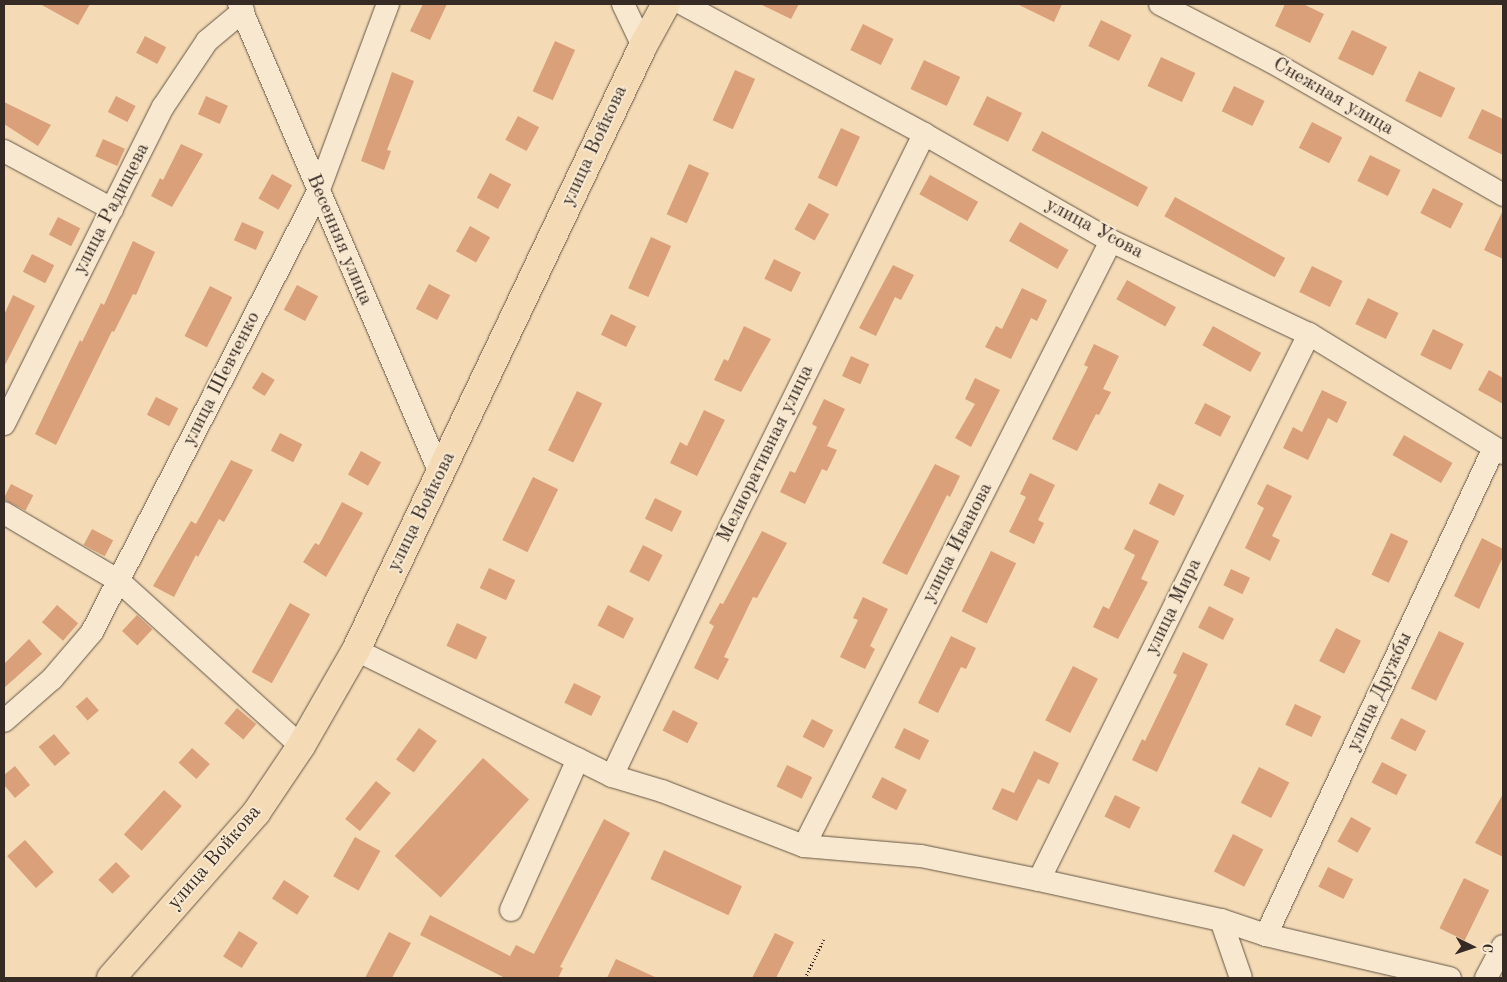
<!DOCTYPE html>
<meta charset="utf-8">
<style>
body{margin:0}
#map{position:relative;width:1507px;height:982px;overflow:hidden;background:#f4dbb5;font-family:"Old Standard TT",serif}
div>[style]{position:absolute}
.building>*{inset:0;background:#d9a07a;transform-origin:0 0}
.path>*{height:3px;margin-top:-1.5px;transform-origin:0;background:repeating-linear-gradient(90deg,#362a24 0 1px,transparent 0 3.5px)}
.roads{filter:drop-shadow(0 0 1px #665648) drop-shadow(0 0 1px #665648)}
.minor>*{height:22px;margin:-11px;padding:0 11px;transform-origin:11px;border-radius:11px;background:#f8e8cf}
.major>*{height:28px;margin:-14px;padding:0 14px;transform-origin:14px;border-radius:14px;background:#f4dbb5}
span{translate:-50% -50%;white-space:nowrap;text-align:center;line-height:1.15;-webkit-text-stroke:4px #f8e8cf;paint-order:stroke}
.street-label{font-size:20px;color:#362a24}
.frame{position:absolute;inset:0;border:5px solid #362a24;pointer-events:none}
.north{position:absolute;left:1447px;top:922px;width:50px;height:50px;-webkit-text-stroke:4px #f8e8cf;paint-order:stroke;rotate:94deg;font-size:14px;font-weight:700;line-height:20px;text-align:center;color:#362a24}
.north::after{content:'';display:block;margin:auto;width:18px;height:22px;background:#362a24;clip-path:polygon(50% 0,100% 100%,50% 72%,0 100%)}
</style>
<div id="map">
<div class="building">
<i style="clip-path:polygon(40px 4px,90px 4px,78px 25px)"></i>
<i style="clip-path:polygon(423px 4px,447px 4px,430px 40px,410px 31px)"></i>
<i style="clip-path:polygon(760px 4px,799px 4px,791px 19px)"></i>
<i style="clip-path:polygon(1017px 4px,1062px 4px,1054px 22px)"></i>
<i style="clip-path:polygon(1285px 4px,1303px 4px,1324px 14px,1310px 43px,1275px 26px)"></i>
<i style="left:1101px;top:20px;width:34px;height:29px;rotate:26deg"></i>
<i style="left:863px;top:24px;width:34px;height:29px;rotate:26deg"></i>
<i style="left:1352px;top:30px;width:39px;height:32px;rotate:26deg"></i>
<i style="left:145px;top:36px;width:24px;height:19px;rotate:28deg"></i>
<i style="left:555px;top:41px;width:22px;height:55px;rotate:24deg"></i>
<i style="left:1161px;top:57px;width:38px;height:32px;rotate:25deg"></i>
<i style="left:924px;top:60px;width:40px;height:32px;rotate:25deg"></i>
<i style="left:735px;top:70px;width:22px;height:55px;rotate:24deg"></i>
<i style="left:1419px;top:71px;width:40px;height:33px;rotate:25deg"></i>
<i style="clip-path:polygon(392px 72px,414px 81px,387px 150px,391px 151px,384px 170px,361px 161px)"></i>
<i style="left:1234px;top:86px;width:34px;height:28px;rotate:26deg"></i>
<i style="left:116px;top:96px;width:22px;height:18px;rotate:27deg"></i>
<i style="left:206px;top:96px;width:24px;height:20px;rotate:24deg"></i>
<i style="left:987px;top:96px;width:39px;height:32px;rotate:26deg"></i>
<i style="clip-path:polygon(4px 102px,51px 125px,38px 146px,4px 124px)"></i>
<i style="clip-path:polygon(1482px 109px,1503px 119px,1503px 155px,1468px 138px)"></i>
<i style="left:518px;top:116px;width:24px;height:27px;rotate:28deg"></i>
<i style="left:1312px;top:122px;width:34px;height:29px;rotate:27deg"></i>
<i style="left:841px;top:128px;width:21px;height:55px;rotate:25deg"></i>
<i style="left:1042px;top:131px;width:120px;height:22px;rotate:28deg"></i>
<i style="left:103px;top:139px;width:24px;height:19px;rotate:24deg"></i>
<i style="clip-path:polygon(181px 144px,203px 154px,172px 207px,151px 196px,160px 178px,163px 180px)"></i>
<i style="left:1370px;top:155px;width:34px;height:29px;rotate:26deg"></i>
<i style="left:689px;top:164px;width:22px;height:55px;rotate:24deg"></i>
<i style="left:490px;top:173px;width:24px;height:28px;rotate:28deg"></i>
<i style="left:272px;top:174px;width:23px;height:28px;rotate:29deg"></i>
<i style="left:930px;top:175px;width:55px;height:22px;rotate:29deg"></i>
<i style="left:1433px;top:188px;width:34px;height:28px;rotate:27deg"></i>
<i style="left:1175px;top:197px;width:126px;height:22px;rotate:29deg"></i>
<i style="left:809px;top:203px;width:23px;height:30px;rotate:29deg"></i>
<i style="clip-path:polygon(1503px 210px,1503px 259px,1484px 250px)"></i>
<i style="left:58px;top:217px;width:25px;height:20px;rotate:27deg"></i>
<i style="left:242px;top:222px;width:24px;height:20px;rotate:24deg"></i>
<i style="left:1020px;top:222px;width:56px;height:22px;rotate:30deg"></i>
<i style="left:470px;top:226px;width:23px;height:29px;rotate:29deg"></i>
<i style="left:651px;top:237px;width:22px;height:56px;rotate:24deg"></i>
<i style="clip-path:polygon(133px 241px,155px 252px,136px 295px,133px 294px,114px 332px,112px 331px,56px 445px,35px 434px,80px 340px,82px 342px,101px 303px,104px 305px)"></i>
<i style="left:32px;top:254px;width:25px;height:20px;rotate:27deg"></i>
<i style="left:774px;top:259px;width:30px;height:22px;rotate:26deg"></i>
<i style="clip-path:polygon(893px 265px,914px 275px,901px 300px,895px 297px,876px 336px,859px 328px)"></i>
<i style="left:1312px;top:266px;width:34px;height:29px;rotate:26deg"></i>
<i style="left:1127px;top:280px;width:56px;height:22px;rotate:29deg"></i>
<i style="left:429px;top:284px;width:24px;height:28px;rotate:28deg"></i>
<i style="left:297px;top:285px;width:24px;height:28px;rotate:28deg"></i>
<i style="left:210px;top:286px;width:25px;height:56px;rotate:27deg"></i>
<i style="clip-path:polygon(1022px 288px,1047px 300px,1037px 321px,1031px 318px,1011px 359px,985px 347px,996px 326px,1002px 329px)"></i>
<i style="clip-path:polygon(13px 295px,35px 306px,4px 367px,4px 315px)"></i>
<i style="left:1368px;top:298px;width:34px;height:29px;rotate:26deg"></i>
<i style="left:611px;top:314px;width:28px;height:23px;rotate:26deg"></i>
<i style="clip-path:polygon(744px 326px,771px 339px,741px 392px,714px 380px,724px 359px,728px 361px)"></i>
<i style="left:1213px;top:326px;width:55px;height:22px;rotate:29deg"></i>
<i style="left:1433px;top:329px;width:34px;height:29px;rotate:26deg"></i>
<i style="clip-path:polygon(1094px 344px,1119px 356px,1103px 389px,1111px 392px,1099px 415px,1096px 414px,1077px 451px,1052px 439px,1088px 367px,1084px 365px)"></i>
<i style="left:851px;top:356px;width:20px;height:22px;rotate:24deg"></i>
<i style="clip-path:polygon(1489px 370px,1503px 378px,1503px 404px,1478px 390px)"></i>
<i style="left:262px;top:372px;width:15px;height:19px;rotate:32deg"></i>
<i style="clip-path:polygon(975px 378px,1000px 390px,971px 447px,955px 438px,975px 404px,965px 399px)"></i>
<i style="clip-path:polygon(1322px 390px,1347px 402px,1337px 423px,1328px 418px,1308px 460px,1283px 448px,1293px 427px,1302px 432px)"></i>
<i style="left:577px;top:391px;width:28px;height:66px;rotate:26deg"></i>
<i style="left:156px;top:397px;width:25px;height:20px;rotate:27deg"></i>
<i style="clip-path:polygon(824px 399px,845px 409px,827px 446px,837px 450px,827px 471px,822px 469px,805px 504px,780px 492px,790px 471px,795px 473px,817px 427px,812px 424px)"></i>
<i style="left:1205px;top:403px;width:29px;height:23px;rotate:27deg"></i>
<i style="clip-path:polygon(704px 410px,725px 420px,697px 476px,670px 463px,680px 442px,687px 446px)"></i>
<i style="left:280px;top:433px;width:25px;height:20px;rotate:27deg"></i>
<i style="left:1404px;top:435px;width:56px;height:23px;rotate:30deg"></i>
<i style="left:361px;top:451px;width:23px;height:27px;rotate:29deg"></i>
<i style="clip-path:polygon(231px 460px,253px 470px,224px 522px,219px 519px,198px 557px,196px 555px,174px 597px,153px 586px,191px 521px,196px 524px)"></i>
<i style="clip-path:polygon(935px 464px,960px 476px,950px 497px,947px 495px,907px 575px,882px 563px)"></i>
<i style="clip-path:polygon(1030px 473px,1055px 485px,1038px 520px,1044px 523px,1034px 544px,1009px 532px,1026px 497px,1020px 494px)"></i>
<i style="left:533px;top:477px;width:28px;height:70px;rotate:26deg"></i>
<i style="left:1159px;top:483px;width:28px;height:23px;rotate:26deg"></i>
<i style="left:11px;top:484px;width:25px;height:17px;rotate:27deg"></i>
<i style="clip-path:polygon(1267px 484px,1292px 496px,1272px 536px,1280px 540px,1270px 561px,1245px 548px,1264px 508px,1257px 504px)"></i>
<i style="left:655px;top:498px;width:30px;height:23px;rotate:26deg"></i>
<i style="clip-path:polygon(342px 502px,363px 513px,326px 577px,303px 562px,315px 543px,319px 545px)"></i>
<i style="left:92px;top:529px;width:24px;height:18px;rotate:28deg"></i>
<i style="clip-path:polygon(1134px 529px,1159px 541px,1141px 579px,1148px 582px,1118px 639px,1093px 627px,1103px 606px,1109px 609px,1135px 555px,1124px 549px)"></i>
<i style="clip-path:polygon(762px 531px,787px 543px,757px 598px,753px 597px,724px 657px,729px 659px,718px 680px,694px 668px,714px 626px,709px 623px,720px 603px,723px 604px)"></i>
<i style="left:1391px;top:533px;width:19px;height:46px;rotate:25deg"></i>
<i style="clip-path:polygon(1482px 538px,1503px 549px,1503px 557px,1479px 609px,1454px 596px)"></i>
<i style="left:643px;top:545px;width:22px;height:30px;rotate:27deg"></i>
<i style="left:991px;top:551px;width:28px;height:67px;rotate:26deg"></i>
<i style="left:489px;top:568px;width:29px;height:22px;rotate:25deg"></i>
<i style="left:1231px;top:569px;width:21px;height:18px;rotate:25deg"></i>
<i style="clip-path:polygon(863px 597px,888px 609px,870px 646px,875px 649px,865px 669px,840px 657px,858px 620px,853px 618px)"></i>
<i style="left:290px;top:603px;width:23px;height:79px;rotate:29deg"></i>
<i style="left:57px;top:605px;width:28px;height:23px;rotate:41deg"></i>
<i style="left:608px;top:605px;width:29px;height:23px;rotate:27deg"></i>
<i style="left:1209px;top:606px;width:28px;height:24px;rotate:27deg"></i>
<i style="left:137px;top:615px;width:21px;height:22px;rotate:43deg"></i>
<i style="left:457px;top:623px;width:33px;height:25px;rotate:25deg"></i>
<i style="left:1336px;top:628px;width:28px;height:37px;rotate:27deg"></i>
<i style="left:1439px;top:631px;width:28px;height:64px;rotate:26deg"></i>
<i style="clip-path:polygon(951px 636px,976px 648px,966px 669px,961px 667px,938px 713px,918px 703px)"></i>
<i style="clip-path:polygon(29px 639px,42px 654px,4px 688px,4px 664px)"></i>
<i style="clip-path:polygon(1183px 652px,1208px 664px,1157px 772px,1132px 760px,1142px 739px,1145px 741px,1177px 675px,1173px 673px)"></i>
<i style="left:1073px;top:666px;width:28px;height:61px;rotate:27deg"></i>
<i style="left:574px;top:683px;width:30px;height:22px;rotate:26deg"></i>
<i style="left:87px;top:697px;width:18px;height:15px;rotate:49deg"></i>
<i style="left:1295px;top:704px;width:29px;height:23px;rotate:25deg"></i>
<i style="left:237px;top:708px;width:25px;height:20px;rotate:40deg"></i>
<i style="left:673px;top:710px;width:28px;height:23px;rotate:27deg"></i>
<i style="left:1401px;top:718px;width:28px;height:23px;rotate:27deg"></i>
<i style="left:812px;top:719px;width:24px;height:20px;rotate:28deg"></i>
<i style="left:419px;top:728px;width:22px;height:39px;rotate:36deg"></i>
<i style="left:904px;top:728px;width:28px;height:22px;rotate:26deg"></i>
<i style="left:54px;top:734px;width:25px;height:20px;rotate:50deg"></i>
<i style="left:192px;top:748px;width:24px;height:20px;rotate:42deg"></i>
<i style="clip-path:polygon(1034px 751px,1059px 763px,1049px 784px,1038px 779px,1017px 821px,992px 809px,1002px 788px,1014px 793px)"></i>
<i style="left:483px;top:758px;width:62px;height:132px;rotate:42deg"></i>
<i style="left:1382px;top:762px;width:28px;height:23px;rotate:27deg"></i>
<i style="left:787px;top:765px;width:28px;height:24px;rotate:26deg"></i>
<i style="clip-path:polygon(15px 766px,30px 785px,15px 798px,4px 785px,4px 775px)"></i>
<i style="left:1259px;top:767px;width:34px;height:40px;rotate:27deg"></i>
<i style="left:882px;top:777px;width:28px;height:23px;rotate:27deg"></i>
<i style="left:376px;top:781px;width:19px;height:49px;rotate:39deg"></i>
<i style="left:164px;top:790px;width:24px;height:60px;rotate:42deg"></i>
<i style="clip-path:polygon(1503px 794px,1503px 857px,1475px 843px)"></i>
<i style="left:1115px;top:795px;width:28px;height:24px;rotate:26deg"></i>
<i style="left:1351px;top:817px;width:23px;height:28px;rotate:29deg"></i>
<i style="clip-path:polygon(604px 819px,630px 833px,560px 967px,563px 968px,558px 978px,505px 978px,420px 935px,430px 915px,510px 956px,516px 945px,534px 954px)"></i>
<i style="left:1233px;top:834px;width:34px;height:42px;rotate:27deg"></i>
<i style="left:355px;top:837px;width:29px;height:45px;rotate:29deg"></i>
<i style="left:25px;top:840px;width:43px;height:24px;rotate:48deg"></i>
<i style="left:664px;top:850px;width:86px;height:32px;rotate:25deg"></i>
<i style="left:116px;top:862px;width:20px;height:25px;rotate:45deg"></i>
<i style="left:1328px;top:867px;width:28px;height:22px;rotate:26deg"></i>
<i style="left:1464px;top:878px;width:28px;height:56px;rotate:26deg"></i>
<i style="left:284px;top:880px;width:30px;height:22px;rotate:33deg"></i>
<i style="left:239px;top:931px;width:22px;height:30px;rotate:32deg"></i>
<i style="clip-path:polygon(389px 932px,411px 943px,392px 978px,365px 978px)"></i>
<i style="clip-path:polygon(775px 933px,794px 942px,776px 978px,752px 978px)"></i>
<i style="clip-path:polygon(616px 959px,657px 978px,607px 978px)"></i>
</div>
<div class="path">
<i style="left:805px;top:978px;width:43px;rotate:-64deg"></i>
</div>
<div class="roads">
<div class="minor">
<i style="left:239px;top:4px;width:512px;rotate:66.79deg"></i>
<i style="left:623px;top:4px;width:47px;rotate:64.5deg"></i>
<i style="left:683px;top:4px;width:274px;rotate:28.3deg"></i>
<i style="left:924px;top:134px;width:215px;rotate:29.8deg"></i>
<i style="left:1111px;top:241px;width:219px;rotate:25.2deg"></i>
<i style="left:1309px;top:334px;width:228px;rotate:31.5deg"></i>
<i style="left:1160px;top:4px;width:126px;rotate:27.4deg"></i>
<i style="left:1272px;top:62px;width:267px;rotate:29.9deg"></i>
<i style="left:4px;top:151px;width:123px;rotate:28.2deg"></i>
<i style="left:4px;top:424px;width:355px;rotate:-63.4deg"></i>
<i style="left:163px;top:107px;width:79px;rotate:-56.3deg"></i>
<i style="left:207px;top:41px;width:47px;rotate:-39.8deg"></i>
<i style="left:4px;top:513px;width:134px;rotate:30.6deg"></i>
<i style="left:119px;top:581px;width:246px;rotate:42.2deg"></i>
<i style="left:356px;top:650px;width:285px;rotate:26.2deg"></i>
<i style="left:612px;top:776px;width:52px;rotate:16.7deg"></i>
<i style="left:662px;top:791px;width:152px;rotate:21.2deg"></i>
<i style="left:804px;top:846px;width:117px;rotate:4.9deg"></i>
<i style="left:921px;top:856px;width:120px;rotate:11.5deg"></i>
<i style="left:1039px;top:880px;width:186px;rotate:12.4deg"></i>
<i style="left:1221px;top:920px;width:47px;rotate:18.4deg"></i>
<i style="left:1266px;top:935px;width:189px;rotate:13.2deg"></i>
<i style="left:4px;top:721px;width:64px;rotate:-41.2deg"></i>
<i style="left:52px;top:679px;width:62px;rotate:-49.6deg"></i>
<i style="left:92px;top:632px;width:495px;rotate:-62.8deg"></i>
<i style="left:318px;top:192px;width:201px;rotate:-69.6deg"></i>
<i style="left:612px;top:776px;width:280px;rotate:-64.6deg"></i>
<i style="left:732px;top:523px;width:434px;rotate:-63.7deg"></i>
<i style="left:804px;top:846px;width:678px;rotate:-63.1deg"></i>
<i style="left:1039px;top:880px;width:609px;rotate:-63.69deg"></i>
<i style="left:511px;top:910px;width:165px;rotate:-66.1deg"></i>
<i style="left:1221px;top:920px;width:61px;rotate:71deg"></i>
<i style="left:1266px;top:935px;width:538px;rotate:-64.91deg"></i>
<i style="left:1486px;top:978px;width:36px;rotate:-62deg"></i>
</div>
<div class="major">
<i style="left:111px;top:978px;width:220px;rotate:-48.7deg"></i>
<i style="left:256px;top:813px;width:81px;rotate:-56.1deg"></i>
<i style="left:301px;top:746px;width:111px;rotate:-60.2deg"></i>
<i style="left:356px;top:650px;width:669px;rotate:-64.58deg"></i>
<i style="left:643px;top:46px;width:48px;rotate:-61.3deg"></i>
</div>
</div>
<div class="street-label">
<span style="left:1333px;top:97px;rotate:30deg">Снежная улица</span>
<span style="left:595px;top:146px;rotate:-65deg">улица Войкова</span>
<span style="left:112px;top:209px;rotate:-63deg">улица Радищева</span>
<span style="left:1094px;top:229px;rotate:28deg">улица Усова</span>
<span style="left:339px;top:240px;rotate:67deg">Весенняя улица</span>
<span style="left:222px;top:379px;rotate:-63deg">улица Шевченко</span>
<span style="left:766px;top:454px;rotate:-64deg">Мелиоративная улица</span>
<span style="left:422px;top:512px;rotate:-64deg">улица Войкова</span>
<span style="left:958px;top:543px;rotate:-63deg">улица Иванова</span>
<span style="left:1174px;top:607px;rotate:-64deg">улица Мира</span>
<span style="left:1380px;top:692px;rotate:-65deg">улица Дружбы</span>
<span style="left:215px;top:858px;rotate:-49deg">улица Войкова</span>
</div>
<div class="frame"></div>
<div class="north">С</div>
</div>
